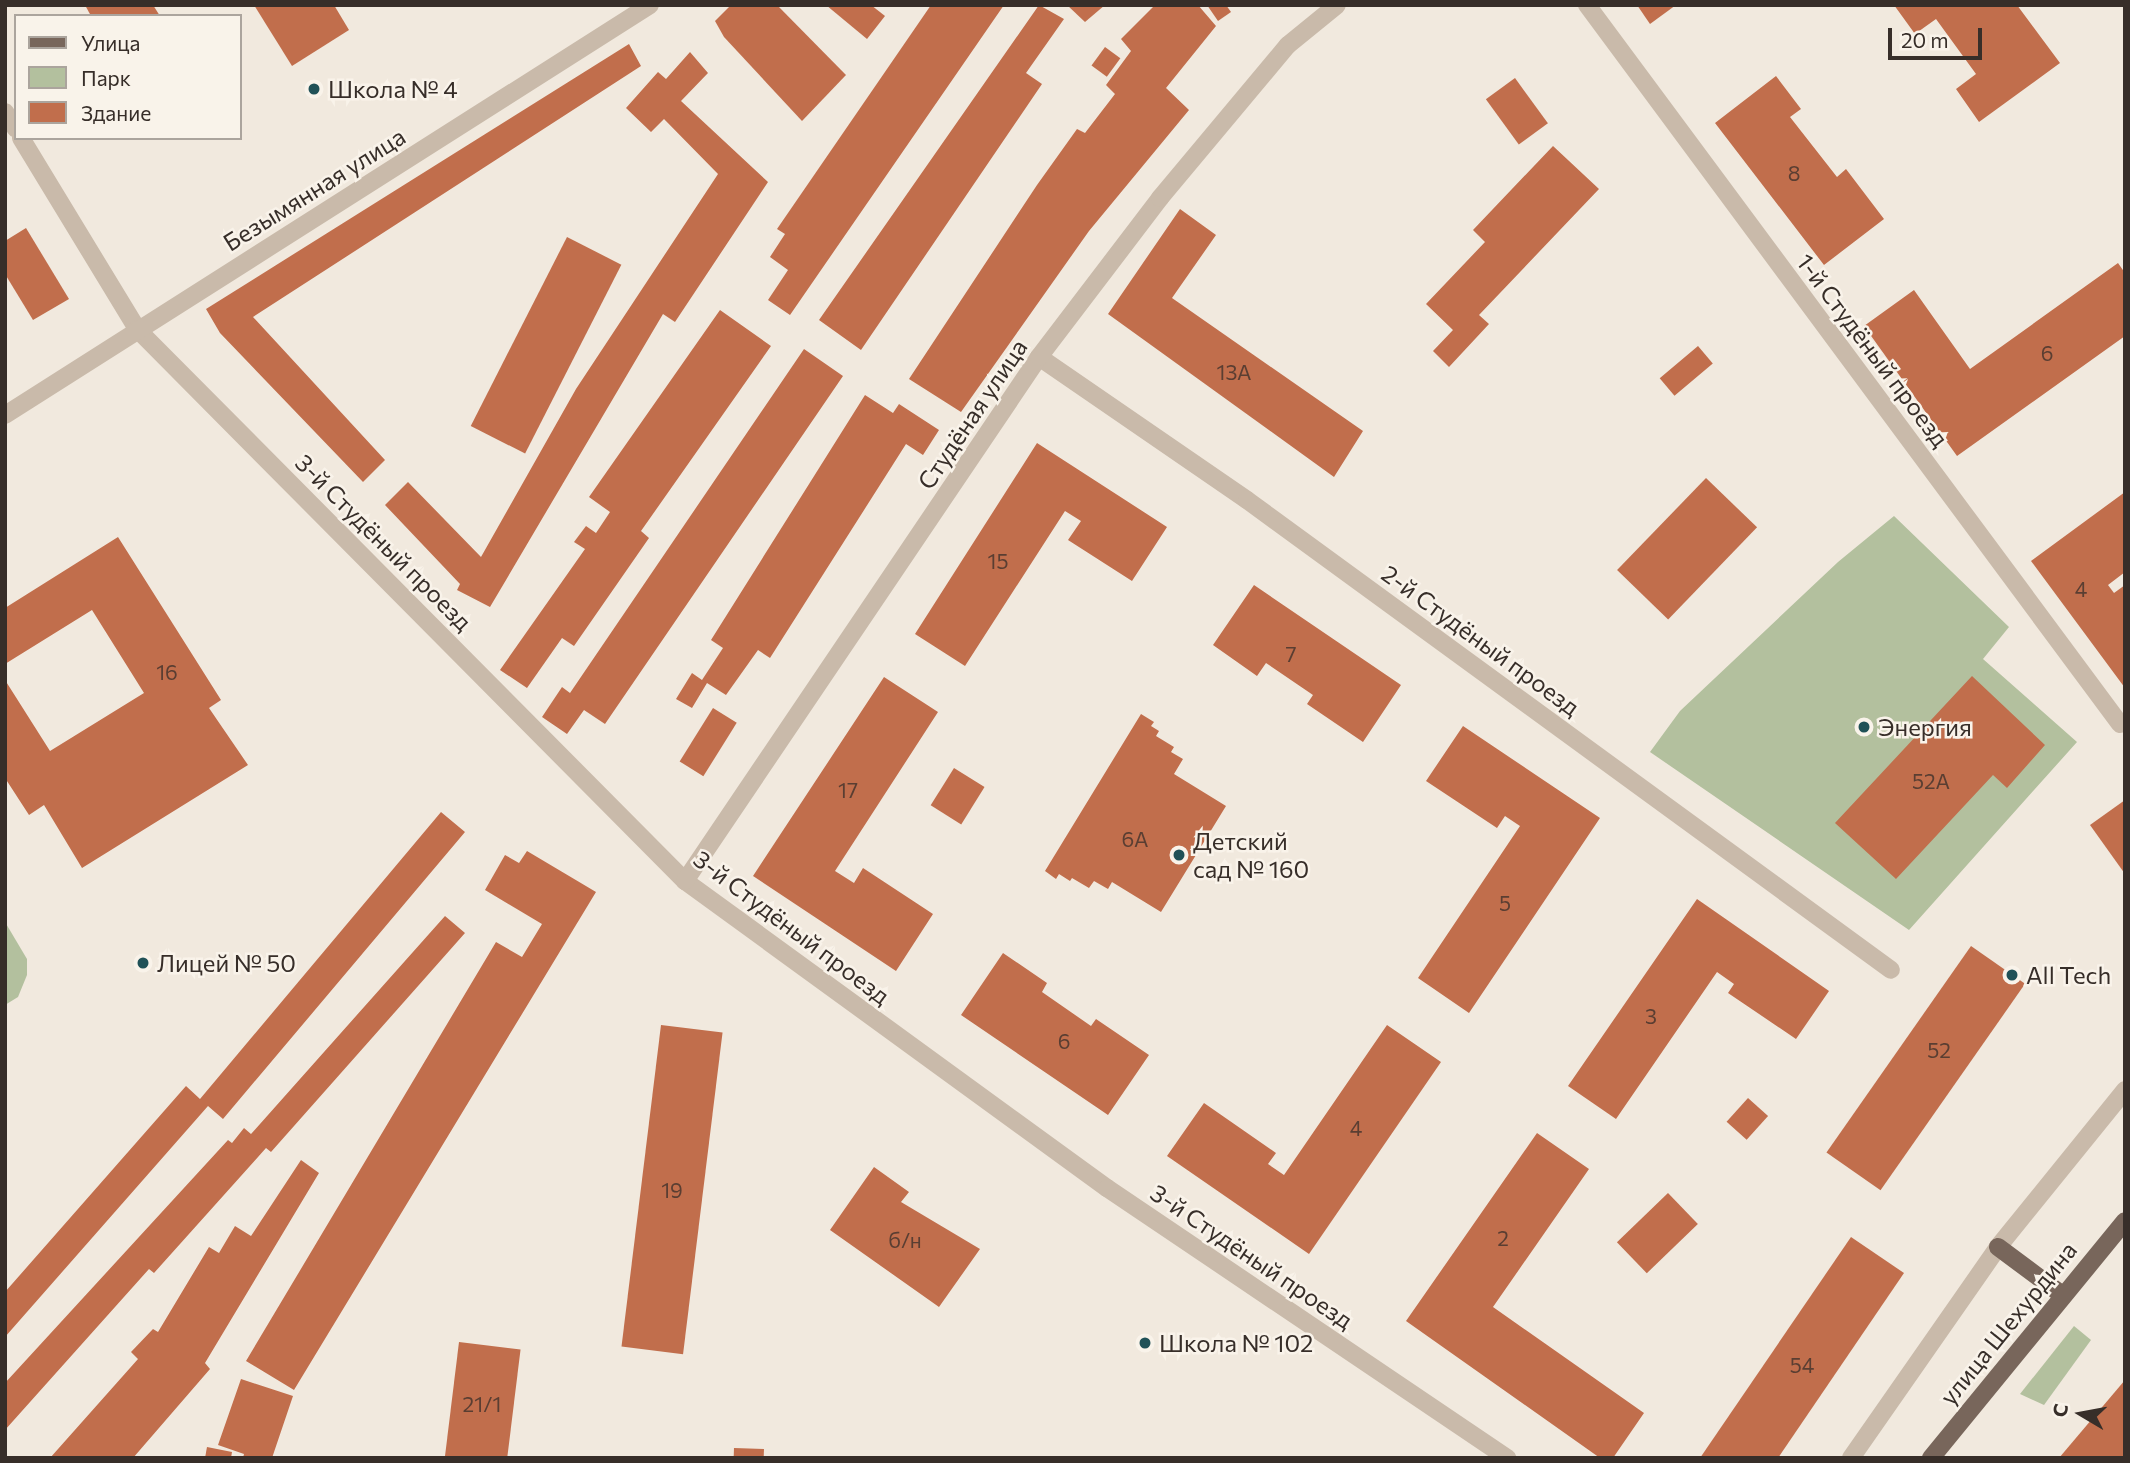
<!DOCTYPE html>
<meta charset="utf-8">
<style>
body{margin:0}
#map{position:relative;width:2130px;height:1463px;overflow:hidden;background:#f1e9de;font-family:Commissioner,sans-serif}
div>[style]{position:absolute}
.green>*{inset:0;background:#b3c09e}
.building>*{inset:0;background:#c16e4c;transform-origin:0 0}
.minor>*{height:18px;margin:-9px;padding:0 9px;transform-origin:9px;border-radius:9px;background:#c9baaa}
.primary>*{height:18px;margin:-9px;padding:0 9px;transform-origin:9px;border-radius:9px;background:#78665b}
.dots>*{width:19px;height:19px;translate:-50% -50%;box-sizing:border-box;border:4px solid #f9f3ea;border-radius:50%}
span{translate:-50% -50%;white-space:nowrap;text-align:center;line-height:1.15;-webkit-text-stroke:5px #f9f3ea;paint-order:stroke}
.number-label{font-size:21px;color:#5a3e32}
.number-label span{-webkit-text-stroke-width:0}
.poi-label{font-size:24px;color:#372e29}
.left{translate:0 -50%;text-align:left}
.street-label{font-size:24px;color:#372e29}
.frame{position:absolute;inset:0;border:7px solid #372e29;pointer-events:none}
.legend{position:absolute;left:14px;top:14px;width:228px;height:126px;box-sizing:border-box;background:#f9f3ea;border:2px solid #aba49d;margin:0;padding:9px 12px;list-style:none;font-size:21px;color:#372e29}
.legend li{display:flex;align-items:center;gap:14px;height:35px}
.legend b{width:35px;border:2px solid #aba49d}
.north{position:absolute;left:2046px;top:1379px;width:70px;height:70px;-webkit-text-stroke:5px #f9f3ea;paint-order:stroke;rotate:280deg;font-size:19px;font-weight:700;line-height:28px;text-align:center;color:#372e29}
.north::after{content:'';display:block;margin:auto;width:24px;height:32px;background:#372e29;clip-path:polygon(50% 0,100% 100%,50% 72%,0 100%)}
.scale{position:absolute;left:1888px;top:28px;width:94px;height:32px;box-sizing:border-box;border:4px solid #372e29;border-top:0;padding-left:9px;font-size:21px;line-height:24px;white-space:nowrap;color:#372e29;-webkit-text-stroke:5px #f9f3ea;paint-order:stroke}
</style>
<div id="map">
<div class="green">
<i style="clip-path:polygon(1894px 516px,2009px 627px,1983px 659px,2077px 742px,1909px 930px,1650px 752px,1680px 711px,1838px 562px)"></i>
<i style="clip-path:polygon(5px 922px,27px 959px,27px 975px,18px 997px,5px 1005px)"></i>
<i style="clip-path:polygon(2074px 1326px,2091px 1340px,2044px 1405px,2020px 1394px)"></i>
</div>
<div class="building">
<i style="clip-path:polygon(85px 5px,153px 5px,160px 16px,91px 16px)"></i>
<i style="clip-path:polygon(254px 5px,334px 5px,349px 30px,292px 66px)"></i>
<i style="clip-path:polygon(731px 5px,777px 5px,846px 75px,802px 121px,724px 37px,715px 21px)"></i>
<i style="clip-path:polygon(826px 5px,871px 5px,885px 16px,867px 39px)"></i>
<i style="clip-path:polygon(931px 5px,1004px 5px,790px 315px,768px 300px,788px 270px,770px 257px,785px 234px,777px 229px)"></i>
<i style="clip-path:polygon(1039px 5px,1064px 19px,1026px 73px,1042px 84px,861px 350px,819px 320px)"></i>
<i style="clip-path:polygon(1067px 5px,1105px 5px,1085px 22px)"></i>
<i style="clip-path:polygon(1155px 5px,1198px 5px,1216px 26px,1166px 88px,1189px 110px,1089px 231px,961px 412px,909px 379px,1037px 185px,1077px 129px,1085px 133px,1115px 94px,1106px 85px,1131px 51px,1121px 39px)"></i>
<i style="clip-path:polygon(1207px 5px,1226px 5px,1231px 12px,1218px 21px)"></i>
<i style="clip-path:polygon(1637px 5px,1676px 5px,1650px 24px)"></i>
<i style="clip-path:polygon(1894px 5px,2017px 5px,2060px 63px,1979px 122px,1956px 89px,1976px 74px,1936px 19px,1915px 34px)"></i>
<i style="clip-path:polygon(629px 44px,641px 66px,253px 317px,385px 460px,363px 482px,220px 333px,206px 309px)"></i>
<i style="left:1105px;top:47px;width:19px;height:23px;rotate:36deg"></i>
<i style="clip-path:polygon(690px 52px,708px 73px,681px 101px,768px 182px,675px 322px,663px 314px,490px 607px,457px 590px,460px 584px,385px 505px,408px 482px,481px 557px,576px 389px,718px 174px,664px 119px,651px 132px,626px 108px,658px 72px,666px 79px)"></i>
<i style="clip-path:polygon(1776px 76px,1801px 109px,1790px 117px,1837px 177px,1846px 169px,1884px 219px,1824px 265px,1715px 123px)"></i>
<i style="left:1515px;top:78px;width:56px;height:36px;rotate:54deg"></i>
<i style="clip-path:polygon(1553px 146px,1599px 189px,1479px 315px,1489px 324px,1449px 367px,1433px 351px,1453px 330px,1426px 304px,1485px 242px,1473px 230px)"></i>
<i style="clip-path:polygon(1180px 209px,1216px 235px,1172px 298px,1363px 431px,1334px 477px,1108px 314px)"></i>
<i style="clip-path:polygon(26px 228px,69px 299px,33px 320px,5px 274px,5px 241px)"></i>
<i style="left:567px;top:237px;width:61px;height:212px;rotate:27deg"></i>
<i style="clip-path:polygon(2118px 263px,2125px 273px,2125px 336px,1957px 456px,1864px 326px,1914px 290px,1970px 369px)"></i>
<i style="clip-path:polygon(720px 310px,771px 346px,641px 531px,649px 538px,574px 646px,562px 638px,527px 688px,500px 670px,585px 549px,574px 542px,586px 526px,596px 533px,610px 512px,589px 497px)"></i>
<i style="left:1698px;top:346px;width:23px;height:50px;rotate:50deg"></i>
<i style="clip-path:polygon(804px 349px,843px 376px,605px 724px,584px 710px,567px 734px,542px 717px,562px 687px,570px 693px)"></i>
<i style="clip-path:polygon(865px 395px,893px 413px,899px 404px,939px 430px,923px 455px,906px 444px,770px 658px,758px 650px,726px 695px,707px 683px,692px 708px,676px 699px,692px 673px,702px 680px,723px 648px,711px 640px)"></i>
<i style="clip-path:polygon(1037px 443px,1167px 527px,1132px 581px,1068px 540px,1081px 521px,1065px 511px,965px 666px,915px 634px)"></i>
<i style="left:1706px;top:478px;width:71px;height:128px;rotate:44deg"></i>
<i style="clip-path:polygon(2125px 492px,2125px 572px,2108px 585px,2114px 593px,2125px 585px,2125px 688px,2031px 561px)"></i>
<i style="clip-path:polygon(118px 537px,221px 700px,209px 708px,248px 765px,82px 868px,44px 805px,29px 815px,5px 778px,5px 680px,50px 751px,144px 693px,92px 610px,5px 664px,5px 608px)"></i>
<i style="clip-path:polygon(1254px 585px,1401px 685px,1363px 742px,1307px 704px,1313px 695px,1266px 663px,1257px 676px,1213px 645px)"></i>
<i style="clip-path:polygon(1972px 676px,2045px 745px,2007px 788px,1993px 775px,1896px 879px,1835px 823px)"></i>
<i style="clip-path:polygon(884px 677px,938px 712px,835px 871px,854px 883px,863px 868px,933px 914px,896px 971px,753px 876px)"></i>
<i style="left:713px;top:708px;width:28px;height:63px;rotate:32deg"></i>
<i style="clip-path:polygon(1141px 714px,1154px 722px,1151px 726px,1159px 731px,1156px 736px,1174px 747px,1171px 752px,1183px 759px,1174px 774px,1226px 806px,1161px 912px,1112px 882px,1108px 889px,1094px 881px,1089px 888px,1072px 878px,1070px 881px,1059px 874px,1056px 879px,1045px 871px)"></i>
<i style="clip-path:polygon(1463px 726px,1600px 818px,1469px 1013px,1418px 978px,1520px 826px,1505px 816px,1497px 828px,1426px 781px)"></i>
<i style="left:954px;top:768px;width:36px;height:44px;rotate:32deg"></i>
<i style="clip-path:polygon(2125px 800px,2125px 874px,2090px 825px)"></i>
<i style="clip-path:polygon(441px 812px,465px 832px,223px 1119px,208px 1106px,5px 1337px,5px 1292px,186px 1086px,200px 1099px)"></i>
<i style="clip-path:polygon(527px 851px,596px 892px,294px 1390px,246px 1361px,496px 942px,522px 957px,542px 924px,485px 890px,505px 855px,519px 863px)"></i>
<i style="clip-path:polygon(1697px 899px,1829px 991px,1796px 1039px,1728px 993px,1734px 984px,1717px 972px,1616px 1119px,1568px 1086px)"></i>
<i style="clip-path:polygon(445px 916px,465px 933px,271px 1152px,266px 1148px,154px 1273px,149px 1269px,5px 1430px,5px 1383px,228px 1140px,232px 1143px,244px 1128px,251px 1134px)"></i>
<i style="left:1971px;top:946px;width:66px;height:252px;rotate:35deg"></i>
<i style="clip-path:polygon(1003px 953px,1047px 983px,1042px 992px,1091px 1026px,1096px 1019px,1149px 1055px,1108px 1115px,961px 1015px)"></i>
<i style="left:661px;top:1025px;width:62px;height:324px;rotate:7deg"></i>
<i style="clip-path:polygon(1387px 1025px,1441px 1062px,1309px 1254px,1167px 1156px,1204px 1103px,1276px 1153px,1268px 1164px,1284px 1175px)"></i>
<i style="left:1748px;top:1098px;width:27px;height:32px;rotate:42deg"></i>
<i style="clip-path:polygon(1537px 1133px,1589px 1169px,1493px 1307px,1644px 1413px,1613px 1458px,1600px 1458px,1406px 1321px)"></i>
<i style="clip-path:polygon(301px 1160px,319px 1173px,205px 1363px,210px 1369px,133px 1458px,50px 1458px,138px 1359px,131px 1352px,153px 1329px,158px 1332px,209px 1247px,219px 1253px,235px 1226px,251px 1236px)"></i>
<i style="clip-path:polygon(874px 1167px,909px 1192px,901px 1202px,980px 1249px,939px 1307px,830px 1230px)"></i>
<i style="left:1668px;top:1193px;width:43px;height:71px;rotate:46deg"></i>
<i style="clip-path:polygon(1851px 1237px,1904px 1273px,1778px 1458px,1700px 1458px)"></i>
<i style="left:459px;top:1342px;width:62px;height:117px;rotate:7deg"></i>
<i style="clip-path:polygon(241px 1379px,293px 1396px,272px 1458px,243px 1458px,244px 1454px,218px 1445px)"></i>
<i style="clip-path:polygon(2125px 1380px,2125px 1458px,2059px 1458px)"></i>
<i style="clip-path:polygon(207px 1447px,232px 1452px,231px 1458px,205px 1458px)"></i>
<i style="left:734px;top:1448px;width:30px;height:10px;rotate:2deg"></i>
</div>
<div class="minor">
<i style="left:1587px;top:5px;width:895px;rotate:53.45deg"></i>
<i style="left:5px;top:112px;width:20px;rotate:57deg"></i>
<i style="left:21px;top:138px;width:223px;rotate:58.7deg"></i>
<i style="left:137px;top:329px;width:778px;rotate:45.21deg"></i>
<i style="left:685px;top:881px;width:522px;rotate:36.04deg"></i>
<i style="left:1107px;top:1188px;width:483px;rotate:34deg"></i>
<i style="left:1039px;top:357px;width:252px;rotate:34.5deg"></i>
<i style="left:1247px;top:500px;width:797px;rotate:36.12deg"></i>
<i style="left:5px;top:415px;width:764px;rotate:-32.44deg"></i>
<i style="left:685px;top:881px;width:632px;rotate:-55.96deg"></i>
<i style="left:1039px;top:357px;width:200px;rotate:-52.7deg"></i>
<i style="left:1160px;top:198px;width:199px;rotate:-50.1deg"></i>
<i style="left:1288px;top:45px;width:63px;rotate:-39.2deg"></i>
<i style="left:1851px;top:1458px;width:257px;rotate:-55.1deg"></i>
<i style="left:1998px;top:1247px;width:202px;rotate:-51deg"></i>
</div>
<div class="primary">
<i style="left:1998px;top:1247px;width:79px;rotate:36.7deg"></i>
<i style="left:1931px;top:1458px;width:306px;rotate:-50.7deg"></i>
</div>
<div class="dots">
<i style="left:314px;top:89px;background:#205157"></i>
<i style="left:1864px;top:727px;background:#205157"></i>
<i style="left:1179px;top:855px;background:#205157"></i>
<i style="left:143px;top:963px;background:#205157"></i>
<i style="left:2012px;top:975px;background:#205157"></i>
<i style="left:1145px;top:1343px;background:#205157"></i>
</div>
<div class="number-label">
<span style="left:1794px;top:173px">8</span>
<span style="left:2047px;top:353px">6</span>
<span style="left:1234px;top:372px">13А</span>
<span style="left:998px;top:561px">15</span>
<span style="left:2081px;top:589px">4</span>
<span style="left:1291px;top:654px">7</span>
<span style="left:167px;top:672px">16</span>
<span style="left:1931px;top:781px">52А</span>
<span style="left:848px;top:790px">17</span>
<span style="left:1135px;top:839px">6А</span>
<span style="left:1505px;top:903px">5</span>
<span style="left:1651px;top:1016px">3</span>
<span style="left:1064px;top:1041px">6</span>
<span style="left:1939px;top:1050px">52</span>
<span style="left:1356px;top:1128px">4</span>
<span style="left:672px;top:1190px">19</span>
<span style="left:1503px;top:1238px">2</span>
<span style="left:905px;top:1240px">б/н</span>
<span style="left:1802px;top:1365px">54</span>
<span style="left:482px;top:1404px">21/1</span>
</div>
<div class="poi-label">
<span class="left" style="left:328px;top:89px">Школа № 4</span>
<span class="left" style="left:1878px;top:727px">Энергия</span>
<span class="left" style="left:1193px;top:855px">Детский<br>сад № 160</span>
<span class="left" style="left:157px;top:963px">Лицей № 50</span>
<span class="left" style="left:2026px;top:975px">All Tech</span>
<span class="left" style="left:1159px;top:1343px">Школа № 102</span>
</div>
<div class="street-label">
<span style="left:314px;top:189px;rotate:-32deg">Безымянная улица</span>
<span style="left:1873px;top:350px;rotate:53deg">1-й Студёный проезд</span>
<span style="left:972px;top:414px;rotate:-56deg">Студёная улица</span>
<span style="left:384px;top:542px;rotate:45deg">3-й Студёный проезд</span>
<span style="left:1481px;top:640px;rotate:36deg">2-й Студёный проезд</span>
<span style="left:792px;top:927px;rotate:37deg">3-й Студёный проезд</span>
<span style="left:1252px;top:1256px;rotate:34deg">3-й Студёный проезд</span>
<span style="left:2008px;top:1323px;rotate:-51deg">улица Шехурдина</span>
</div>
<div class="frame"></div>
<ul class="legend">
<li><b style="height:9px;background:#78665b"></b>Улица</li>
<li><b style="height:19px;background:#b3c09e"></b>Парк</li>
<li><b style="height:19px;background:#c16e4c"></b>Здание</li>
</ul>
<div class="north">С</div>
<div class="scale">20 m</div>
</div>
